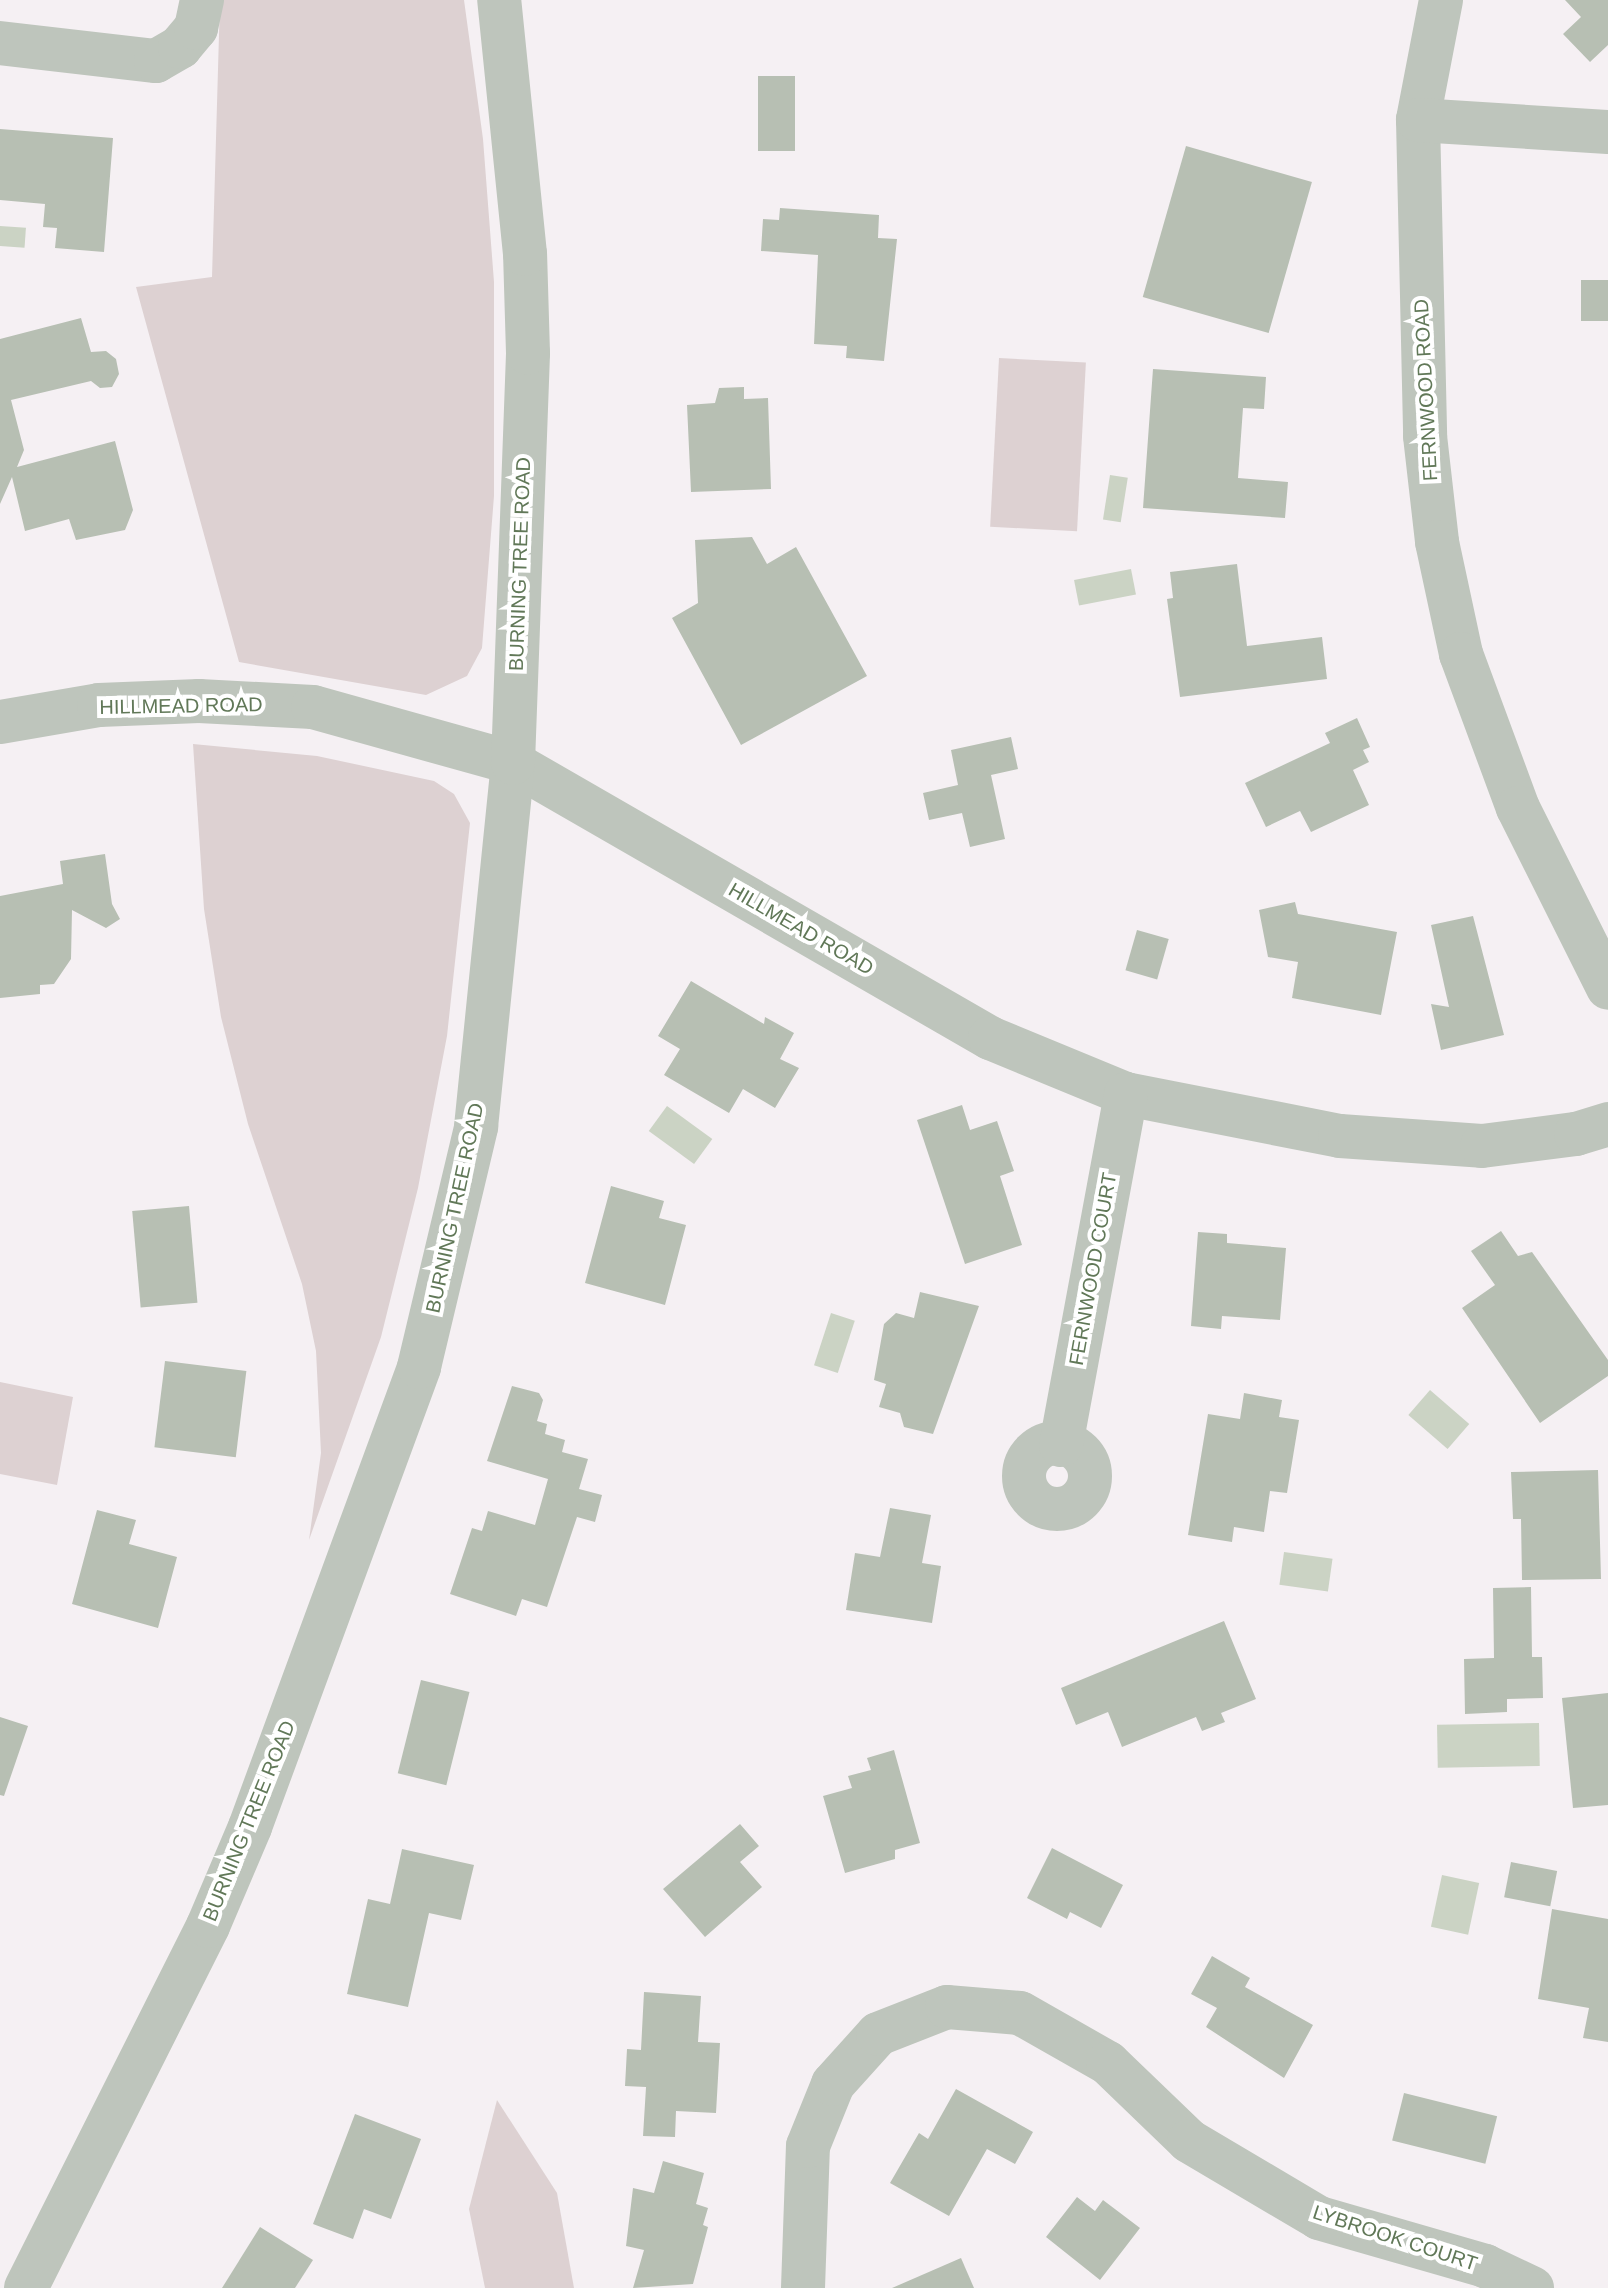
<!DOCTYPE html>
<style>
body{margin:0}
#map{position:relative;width:1608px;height:2288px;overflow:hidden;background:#f5f0f3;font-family:Arial,sans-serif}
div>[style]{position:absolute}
.green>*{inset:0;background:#ddd1d2;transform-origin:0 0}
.water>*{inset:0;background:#cbd3c4;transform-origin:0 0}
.building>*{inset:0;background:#b7bfb3;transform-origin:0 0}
.minor>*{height:44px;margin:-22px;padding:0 22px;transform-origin:22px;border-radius:22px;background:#bec5bc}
.minor>.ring{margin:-22px;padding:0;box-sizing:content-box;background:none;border:44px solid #bec5bc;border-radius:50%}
span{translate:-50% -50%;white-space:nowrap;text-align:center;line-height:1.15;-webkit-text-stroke:8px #fff;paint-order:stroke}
.street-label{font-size:20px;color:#617858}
</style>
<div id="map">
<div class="green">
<i style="clip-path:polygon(220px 0,464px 0,483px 139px,494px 282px,494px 496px,482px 648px,467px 676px,426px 695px,239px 662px,136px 287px,212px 277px)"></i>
<i style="left:999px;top:358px;width:87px;height:169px;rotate:3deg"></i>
<i style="clip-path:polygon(193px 744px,317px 756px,434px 781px,454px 794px,470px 823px,447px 1036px,418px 1188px,381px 1337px,309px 1540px,321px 1453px,316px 1351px,302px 1284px,248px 1124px,221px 1017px,204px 909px)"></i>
<i style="clip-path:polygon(0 1382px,73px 1397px,57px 1485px,0 1474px)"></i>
<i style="clip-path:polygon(497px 2100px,557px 2193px,574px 2288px,485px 2288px,469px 2209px)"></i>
</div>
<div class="water">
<i style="left:0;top:226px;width:26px;height:20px;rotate:4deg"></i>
<i style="left:1110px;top:475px;width:18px;height:45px;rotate:9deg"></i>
<i style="left:1131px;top:569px;width:26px;height:58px;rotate:79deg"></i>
<i style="left:667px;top:1106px;width:56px;height:31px;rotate:36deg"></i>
<i style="left:831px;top:1313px;width:25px;height:55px;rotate:18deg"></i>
<i style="left:1430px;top:1390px;width:52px;height:33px;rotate:41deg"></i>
<i style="left:1284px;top:1552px;width:49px;height:33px;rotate:8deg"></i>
<i style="left:1539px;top:1723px;width:43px;height:102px;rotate:89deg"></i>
<i style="left:1442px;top:1875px;width:38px;height:53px;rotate:12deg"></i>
</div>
<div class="building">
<i style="clip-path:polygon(1565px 0,1608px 0,1608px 45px,1590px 62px,1563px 34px,1581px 17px)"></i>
<i style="left:758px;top:76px;width:37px;height:75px"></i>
<i style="clip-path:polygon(0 129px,113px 138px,104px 252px,55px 248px,57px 228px,43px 227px,45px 204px,0 200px)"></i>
<i style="left:1186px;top:146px;width:131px;height:157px;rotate:16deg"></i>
<i style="clip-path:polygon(780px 208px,879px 215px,878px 238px,897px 239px,884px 361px,846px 358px,847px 346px,814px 344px,818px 255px,761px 251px,763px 219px,779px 220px)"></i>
<i style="left:1581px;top:280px;width:27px;height:41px"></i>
<i style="clip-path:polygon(81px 318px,91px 352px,106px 351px,116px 359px,119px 374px,112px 387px,100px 388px,91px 381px,11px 400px,24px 450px,17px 467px,115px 441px,133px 510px,125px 530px,76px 540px,69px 519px,25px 531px,12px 477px,0 504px,0 339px)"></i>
<i style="clip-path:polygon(1153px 369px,1266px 377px,1264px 409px,1243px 408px,1238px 478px,1288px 482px,1285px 518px,1143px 508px)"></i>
<i style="clip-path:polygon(744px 387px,744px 399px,768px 398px,771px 489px,691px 492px,687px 405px,715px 403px,719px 388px)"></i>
<i style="clip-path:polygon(752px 537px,767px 564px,796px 547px,867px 676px,741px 745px,672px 618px,698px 603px,695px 540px)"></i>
<i style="clip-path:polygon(1237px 564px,1247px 646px,1322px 637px,1327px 679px,1180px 697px,1167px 599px,1173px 598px,1170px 572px)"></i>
<i style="clip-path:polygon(1357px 718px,1370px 747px,1363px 750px,1369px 762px,1353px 770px,1369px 805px,1311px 832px,1300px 811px,1266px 827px,1245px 783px,1330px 743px,1325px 733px)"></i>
<i style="clip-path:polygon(1011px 737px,1018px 769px,991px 775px,1005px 839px,970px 847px,962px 813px,929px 820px,923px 793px,958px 785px,951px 750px)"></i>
<i style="clip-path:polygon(105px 854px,112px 904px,120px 919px,106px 928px,72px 910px,71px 959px,54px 984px,40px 985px,40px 994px,0 998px,0 896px,63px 884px,60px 861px)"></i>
<i style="clip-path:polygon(1295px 902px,1298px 914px,1397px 932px,1381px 1015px,1292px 998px,1298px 962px,1268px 957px,1259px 910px)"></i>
<i style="clip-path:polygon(1473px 916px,1504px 1035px,1441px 1050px,1431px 1004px,1449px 1007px,1431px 925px)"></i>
<i style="left:1137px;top:930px;width:33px;height:42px;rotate:16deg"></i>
<i style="clip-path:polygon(691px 981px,764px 1024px,765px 1017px,794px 1033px,780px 1059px,799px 1068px,775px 1108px,743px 1089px,729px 1113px,664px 1075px,680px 1049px,658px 1036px)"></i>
<i style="clip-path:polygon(962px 1105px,970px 1130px,997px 1121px,1014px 1171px,1000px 1176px,1022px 1245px,965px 1264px,917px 1120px)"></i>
<i style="clip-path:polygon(611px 1186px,664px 1201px,659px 1218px,686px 1225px,665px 1305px,585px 1283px)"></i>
<i style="left:189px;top:1206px;width:97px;height:57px;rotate:85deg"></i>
<i style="clip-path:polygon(1501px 1231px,1518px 1256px,1532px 1252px,1608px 1360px,1608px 1376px,1540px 1423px,1462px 1308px,1495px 1285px,1471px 1251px)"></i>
<i style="clip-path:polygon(1198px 1232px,1227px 1234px,1227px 1243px,1286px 1248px,1280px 1320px,1222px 1316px,1221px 1329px,1191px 1326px)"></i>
<i style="clip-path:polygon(920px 1292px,979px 1306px,933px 1434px,904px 1427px,900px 1413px,879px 1407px,886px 1384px,874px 1380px,884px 1324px,896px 1313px,914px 1318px)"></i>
<i style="left:165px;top:1361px;width:82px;height:87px;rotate:7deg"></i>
<i style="clip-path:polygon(512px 1386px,539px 1393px,543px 1400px,537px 1421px,547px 1424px,545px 1434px,565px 1440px,562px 1452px,588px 1459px,579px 1489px,602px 1495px,595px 1522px,577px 1517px,547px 1607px,522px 1599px,516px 1616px,450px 1594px,472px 1528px,482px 1531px,488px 1511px,535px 1525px,548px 1479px,487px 1461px)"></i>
<i style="clip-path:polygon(1244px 1393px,1282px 1400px,1279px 1417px,1299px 1420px,1287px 1493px,1270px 1491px,1264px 1532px,1234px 1527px,1232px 1542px,1188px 1535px,1208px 1414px,1240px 1419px)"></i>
<i style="clip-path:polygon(1598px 1470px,1601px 1579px,1522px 1580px,1521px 1519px,1513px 1519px,1511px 1472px)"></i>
<i style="clip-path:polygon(890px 1508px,931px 1515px,922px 1563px,941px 1566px,932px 1623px,846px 1610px,855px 1553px,880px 1557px)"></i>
<i style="clip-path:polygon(97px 1510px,136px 1520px,129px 1544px,177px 1557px,158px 1628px,72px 1604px)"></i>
<i style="clip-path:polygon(1531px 1587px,1532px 1657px,1542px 1657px,1543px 1698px,1507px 1699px,1507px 1712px,1465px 1714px,1464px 1659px,1494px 1658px,1493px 1588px)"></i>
<i style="clip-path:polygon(1224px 1621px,1256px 1699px,1221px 1713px,1225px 1722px,1202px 1731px,1196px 1717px,1122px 1747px,1108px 1712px,1076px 1725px,1061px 1688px)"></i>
<i style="left:421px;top:1680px;width:50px;height:96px;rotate:14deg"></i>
<i style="clip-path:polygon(1608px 1693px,1608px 1805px,1573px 1808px,1562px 1698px)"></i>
<i style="clip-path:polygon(0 1717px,28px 1726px,4px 1796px,0 1795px)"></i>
<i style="clip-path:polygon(894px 1750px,920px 1843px,895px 1850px,895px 1859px,845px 1873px,823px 1796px,852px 1788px,848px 1776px,871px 1770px,867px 1758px)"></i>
<i style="clip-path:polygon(740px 1824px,759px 1846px,740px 1862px,762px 1887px,705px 1937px,663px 1889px)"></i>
<i style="clip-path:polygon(1052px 1848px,1123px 1885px,1101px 1928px,1070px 1912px,1067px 1919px,1027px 1898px)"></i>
<i style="clip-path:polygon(402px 1849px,474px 1865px,461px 1920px,429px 1913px,408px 2007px,347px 1994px,368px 1899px,390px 1904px)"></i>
<i style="left:1511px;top:1862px;width:47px;height:36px;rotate:11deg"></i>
<i style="clip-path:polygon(1552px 1909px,1608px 1919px,1608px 2042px,1583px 2038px,1589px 2008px,1538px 1999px)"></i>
<i style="clip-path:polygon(1212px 1956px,1250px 1978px,1245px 1987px,1313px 2025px,1284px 2078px,1206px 2027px,1217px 2008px,1191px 1994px)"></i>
<i style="clip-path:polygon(644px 1992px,701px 1996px,698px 2042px,720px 2043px,716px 2113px,676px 2111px,675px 2137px,643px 2136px,646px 2087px,625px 2086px,627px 2049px,641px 2050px)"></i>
<i style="clip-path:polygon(956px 2089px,1033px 2132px,1015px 2164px,987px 2149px,949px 2216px,890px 2183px,919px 2133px,928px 2139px)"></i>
<i style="left:1404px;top:2093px;width:96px;height:49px;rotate:14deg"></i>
<i style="clip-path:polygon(355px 2114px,421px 2139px,391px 2219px,364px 2209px,353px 2239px,313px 2224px)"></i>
<i style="clip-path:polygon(663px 2161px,704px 2173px,696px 2204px,708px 2208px,703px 2225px,708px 2227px,693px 2284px,633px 2288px,644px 2250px,626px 2246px,633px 2188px,654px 2193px)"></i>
<i style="clip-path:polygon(1077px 2197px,1095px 2211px,1103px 2200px,1140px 2228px,1100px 2280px,1046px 2237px)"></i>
<i style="clip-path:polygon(260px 2227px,313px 2260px,295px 2288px,222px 2288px)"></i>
<i style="clip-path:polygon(961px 2258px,974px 2288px,892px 2288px)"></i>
</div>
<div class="minor">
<i style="left:1441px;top:0;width:122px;rotate:100.9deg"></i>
<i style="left:1418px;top:120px;width:316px;rotate:88.7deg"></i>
<i style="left:1425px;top:436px;width:107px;rotate:83.5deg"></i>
<i style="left:1437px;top:542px;width:115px;rotate:77.9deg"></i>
<i style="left:1461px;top:654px;width:164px;rotate:69.7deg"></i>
<i style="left:1518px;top:808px;width:201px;rotate:63.4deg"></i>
<i style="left:0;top:43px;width:157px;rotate:6.6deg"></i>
<i style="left:156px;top:61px;width:28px;rotate:-30deg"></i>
<i style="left:180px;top:47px;width:25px;rotate:-50deg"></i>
<i style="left:196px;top:28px;width:29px;rotate:-78deg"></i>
<i style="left:1418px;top:120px;width:190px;rotate:3.6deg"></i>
<i style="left:0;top:722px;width:100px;rotate:-9.7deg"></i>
<i style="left:99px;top:705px;width:100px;rotate:-2.3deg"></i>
<i style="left:199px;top:701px;width:114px;rotate:3deg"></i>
<i style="left:313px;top:707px;width:208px;rotate:15.6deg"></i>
<i style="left:513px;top:763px;width:551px;rotate:29.96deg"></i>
<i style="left:990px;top:1038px;width:147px;rotate:22.4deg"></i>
<i style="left:1126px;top:1094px;width:218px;rotate:11.1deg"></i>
<i style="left:1340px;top:1136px;width:142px;rotate:4deg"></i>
<i style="left:1482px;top:1146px;width:95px;rotate:-7.3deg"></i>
<i style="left:1576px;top:1134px;width:34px;rotate:-17deg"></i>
<i class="ring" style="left:1024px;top:1443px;width:22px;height:22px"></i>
<i style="left:1061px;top:1445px;width:357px;rotate:-79.5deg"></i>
<i style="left:26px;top:2288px;width:405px;rotate:-63.3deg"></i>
<i style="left:208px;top:1926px;width:108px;rotate:-67deg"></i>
<i style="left:250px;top:1827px;width:490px;rotate:-69.8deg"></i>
<i style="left:419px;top:1367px;width:247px;rotate:-76.6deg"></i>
<i style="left:476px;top:1127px;width:366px;rotate:-84.2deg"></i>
<i style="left:513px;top:763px;width:410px;rotate:-87.9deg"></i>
<i style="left:528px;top:353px;width:99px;rotate:-91.7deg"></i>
<i style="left:525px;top:254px;width:255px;rotate:-95.8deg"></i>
<i style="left:803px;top:2288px;width:142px;rotate:-88deg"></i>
<i style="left:808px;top:2146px;width:67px;rotate:-68deg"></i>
<i style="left:833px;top:2084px;width:67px;rotate:-48deg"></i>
<i style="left:878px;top:2034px;width:74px;rotate:-21.4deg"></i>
<i style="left:947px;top:2007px;width:73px;rotate:4.7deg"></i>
<i style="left:1020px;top:2013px;width:101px;rotate:29.6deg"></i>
<i style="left:1108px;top:2063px;width:112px;rotate:43.9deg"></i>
<i style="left:1189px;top:2141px;width:151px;rotate:30.6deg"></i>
<i style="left:1319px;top:2218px;width:173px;rotate:16.1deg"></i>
<i style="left:1485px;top:2266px;width:52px;rotate:25.1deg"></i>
</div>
<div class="street-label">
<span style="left:1426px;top:390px;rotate:-93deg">FERNWOOD ROAD</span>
<span style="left:520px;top:564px;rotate:-88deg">BURNING TREE ROAD</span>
<span style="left:181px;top:706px;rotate:-1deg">HILLMEAD ROAD</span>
<span style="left:801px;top:929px;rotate:30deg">HILLMEAD ROAD</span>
<span style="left:455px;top:1208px;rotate:-78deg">BURNING TREE ROAD</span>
<span style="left:1093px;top:1269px;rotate:-80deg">FERNWOOD COURT</span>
<span style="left:249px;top:1821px;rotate:-68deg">BURNING TREE ROAD</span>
<span style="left:1395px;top:2238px;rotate:18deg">LYBROOK COURT</span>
</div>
</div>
